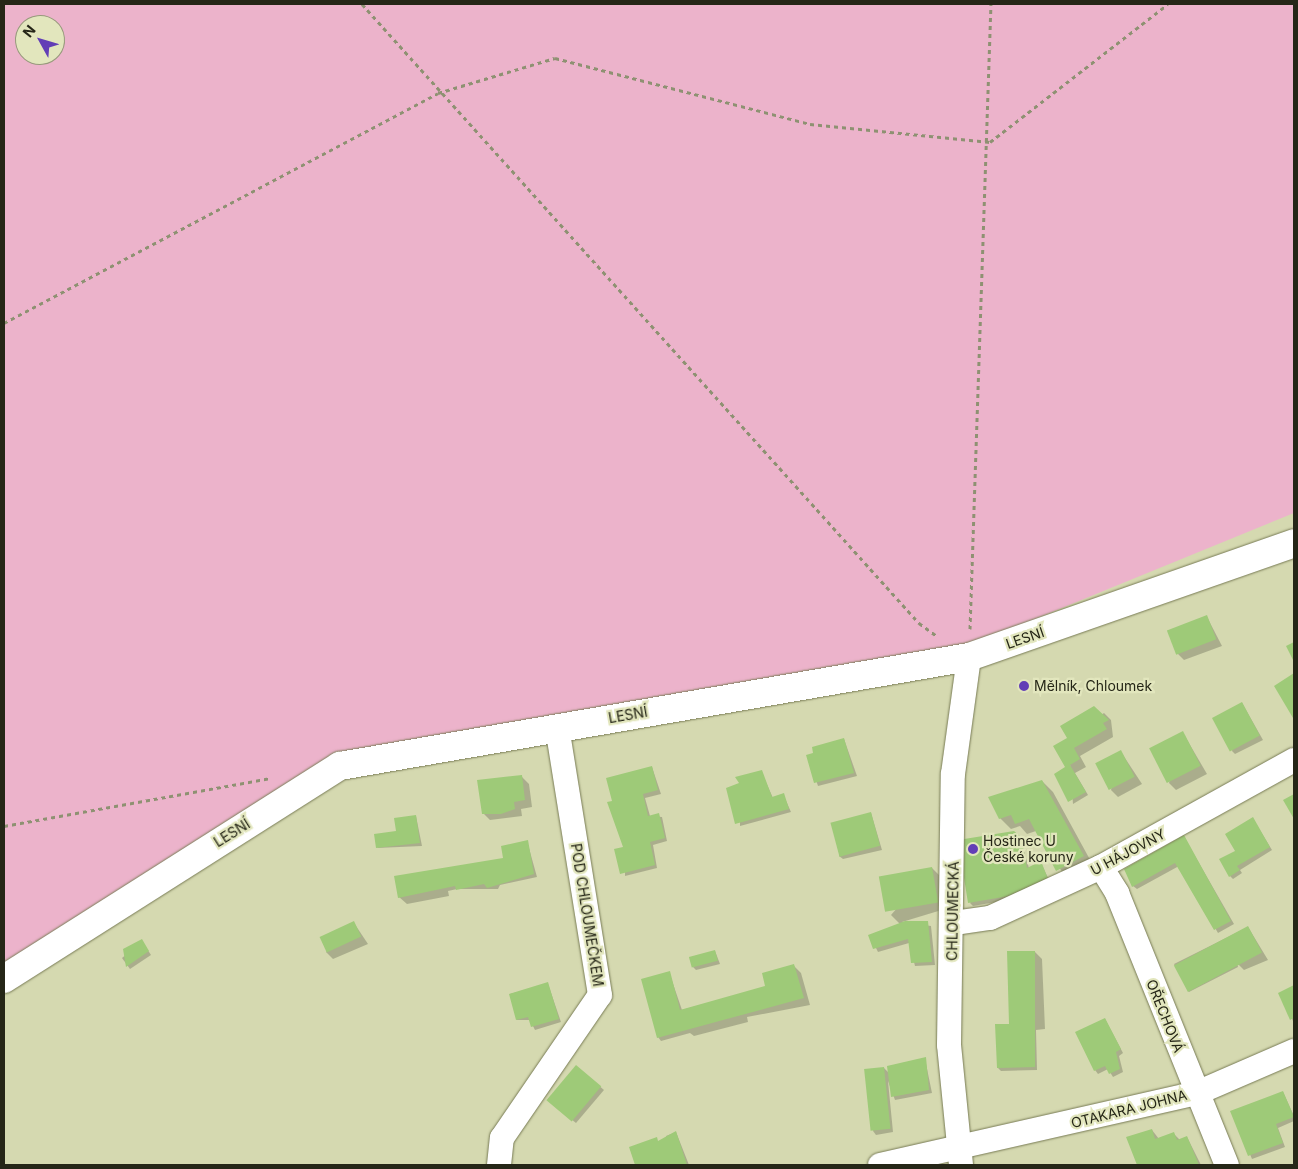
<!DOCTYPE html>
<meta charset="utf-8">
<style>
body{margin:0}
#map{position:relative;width:1298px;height:1169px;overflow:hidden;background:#d5d9b0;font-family:Inter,sans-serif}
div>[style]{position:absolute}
.green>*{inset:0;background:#ecb3cb}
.shadow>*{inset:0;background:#0003}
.building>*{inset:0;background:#9eca78;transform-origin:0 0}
.path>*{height:3px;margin-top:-1.5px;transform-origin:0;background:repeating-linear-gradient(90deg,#8e9172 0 4px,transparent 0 8px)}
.roads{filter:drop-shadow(0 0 1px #787b55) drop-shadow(0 0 1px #787b55)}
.minor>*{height:24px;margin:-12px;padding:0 12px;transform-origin:12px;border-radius:12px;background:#fff}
.tertiary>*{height:28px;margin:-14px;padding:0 14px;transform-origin:14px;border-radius:14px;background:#fff}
.dots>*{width:14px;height:14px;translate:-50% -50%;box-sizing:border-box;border:2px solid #e2e6bd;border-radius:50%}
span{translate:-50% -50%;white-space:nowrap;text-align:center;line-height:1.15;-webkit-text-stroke:4.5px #e2e6bd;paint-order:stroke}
.street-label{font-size:14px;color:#252617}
.poi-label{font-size:14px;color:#252617}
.left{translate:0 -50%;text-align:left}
.frame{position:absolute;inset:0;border:5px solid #252617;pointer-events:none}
.north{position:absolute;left:15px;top:15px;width:50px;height:50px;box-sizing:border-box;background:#e2e6bd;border:1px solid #96997b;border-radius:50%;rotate:309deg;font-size:14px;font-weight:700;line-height:20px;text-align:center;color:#252617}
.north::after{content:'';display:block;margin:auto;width:18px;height:22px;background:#623eb6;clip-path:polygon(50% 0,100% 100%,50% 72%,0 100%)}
</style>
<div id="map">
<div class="green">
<i style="clip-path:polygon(evenodd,4px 4px,1294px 4px,1294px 513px,937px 659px,333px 761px,4px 967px,4px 4px,25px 25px,55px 25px,55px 55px,25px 55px,25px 25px)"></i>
</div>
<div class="shadow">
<i style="clip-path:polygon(1207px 617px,1222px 646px,1184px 660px,1177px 653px)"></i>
<i style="clip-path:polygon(1242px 703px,1263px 740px,1235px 754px,1232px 751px)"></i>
<i style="clip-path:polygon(1104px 713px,1111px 720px,1113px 737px,1080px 756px,1086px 767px,1075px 773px,1088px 795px,1073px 804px,1068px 738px)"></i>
<i style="clip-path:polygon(1183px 733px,1207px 774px,1176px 790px,1169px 783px)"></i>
<i style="clip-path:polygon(844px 739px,857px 776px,818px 786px,808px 756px)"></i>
<i style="clip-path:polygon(1121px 752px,1142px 784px,1118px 797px,1111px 790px)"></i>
<i style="clip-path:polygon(652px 767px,661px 794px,645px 798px,650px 816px,662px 817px,667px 841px,653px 845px,657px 868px,625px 876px,625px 848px,613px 802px)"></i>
<i style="clip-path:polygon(761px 771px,773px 798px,783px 794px,791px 812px,740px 826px,740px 784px)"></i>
<i style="clip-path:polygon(522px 777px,529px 784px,532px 807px,521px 809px,522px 816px,490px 820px,483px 813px)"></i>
<i style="clip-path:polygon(1042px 781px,1053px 792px,1094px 867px,1068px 881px,1036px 831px,1027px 834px,1020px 826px,1011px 829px,1000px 818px)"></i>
<i style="clip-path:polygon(871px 813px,882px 850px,843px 859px,839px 856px)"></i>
<i style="clip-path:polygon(416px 816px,422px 846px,377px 848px,397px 832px)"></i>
<i style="clip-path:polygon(1253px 819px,1272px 850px,1240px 870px,1242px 873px,1233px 879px,1230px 876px,1237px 852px)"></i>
<i style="clip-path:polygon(1184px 837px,1234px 924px,1218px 933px,1179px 866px,1137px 889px,1133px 886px)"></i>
<i style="clip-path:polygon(1020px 838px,1029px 868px,1041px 863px,1050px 882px,1013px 899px,973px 906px,970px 903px)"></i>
<i style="clip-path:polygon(527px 841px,537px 877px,500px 885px,498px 889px,457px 889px,448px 891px,449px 896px,407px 904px,399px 897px,396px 877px,505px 859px)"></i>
<i style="clip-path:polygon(932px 868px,939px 875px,945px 909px,902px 922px,931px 926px,935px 965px,915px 966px,909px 943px,878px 952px,870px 936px,900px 924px,891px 915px)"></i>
<i style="clip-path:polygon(354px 923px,368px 944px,333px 959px,326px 952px)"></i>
<i style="clip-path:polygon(1248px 927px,1268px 960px,1244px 970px,1237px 963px,1238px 967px,1189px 992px,1174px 964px)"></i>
<i style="clip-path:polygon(142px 941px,151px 955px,130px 969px,122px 958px)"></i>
<i style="clip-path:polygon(715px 951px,720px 964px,696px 970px,693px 967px)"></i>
<i style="clip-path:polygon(1035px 952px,1042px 959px,1045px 1029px,1036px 1030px,1037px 1070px,1001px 1071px,998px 1068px)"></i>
<i style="clip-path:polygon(794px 966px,801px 973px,810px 1005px,747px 1017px,748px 1022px,694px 1036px,690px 1033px,661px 1041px,658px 1037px,669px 972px,682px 1010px,767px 987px)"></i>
<i style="clip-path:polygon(548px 984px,561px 1022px,535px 1030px,530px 1020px,517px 1020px,510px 994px)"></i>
<i style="clip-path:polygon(1294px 987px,1294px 1023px,1280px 994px)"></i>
<i style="clip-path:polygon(1105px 1019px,1123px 1053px,1119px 1056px,1123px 1072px,1113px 1077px,1108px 1069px,1098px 1074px,1095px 1070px)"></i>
<i style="clip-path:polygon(925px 1059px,932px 1093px,895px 1100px,888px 1081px,893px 1132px,876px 1135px,873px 1131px,884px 1068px,890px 1074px)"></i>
<i style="clip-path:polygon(576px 1066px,604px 1090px,576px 1123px,551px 1103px)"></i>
<i style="clip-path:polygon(1283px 1092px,1294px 1116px,1294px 1121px,1278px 1128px,1285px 1147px,1252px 1159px,1232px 1112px)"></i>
<i style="clip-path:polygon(1152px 1130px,1159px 1139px,1174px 1134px,1180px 1140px,1187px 1137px,1201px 1165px,1138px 1165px,1127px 1138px)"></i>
<i style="clip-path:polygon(676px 1132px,689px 1165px,636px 1165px,630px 1148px,667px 1140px,666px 1136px)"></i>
</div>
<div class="building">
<i style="left:1207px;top:615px;width:26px;height:43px;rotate:69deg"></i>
<i style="clip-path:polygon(1294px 642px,1294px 662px,1286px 646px)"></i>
<i style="clip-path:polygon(1294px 673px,1294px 717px,1293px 718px,1274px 686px)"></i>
<i style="left:1242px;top:702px;width:38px;height:34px;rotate:62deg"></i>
<i style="clip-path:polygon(1094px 706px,1109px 720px,1103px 723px,1107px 729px,1074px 748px,1080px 759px,1070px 765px,1086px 792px,1068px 802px,1054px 774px,1065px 767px,1053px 746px,1067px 738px,1060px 726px)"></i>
<i style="left:1183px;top:731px;width:39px;height:38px;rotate:63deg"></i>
<i style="clip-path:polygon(844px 738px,854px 773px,814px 783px,806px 755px,813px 753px,812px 747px)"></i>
<i style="left:1121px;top:750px;width:30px;height:29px;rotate:63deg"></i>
<i style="clip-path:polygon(652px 766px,658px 790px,643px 794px,648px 816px,659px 813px,665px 838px,650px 842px,655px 865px,620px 874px,614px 849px,623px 847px,607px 802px,612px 801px,606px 778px)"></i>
<i style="clip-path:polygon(762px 770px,772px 797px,784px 793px,789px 809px,735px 824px,726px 788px,739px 783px,735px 777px)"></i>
<i style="clip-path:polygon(522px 775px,525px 800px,514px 802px,515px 809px,501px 814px,482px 814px,477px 780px)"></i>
<i style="clip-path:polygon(1042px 780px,1084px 856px,1056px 871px,1029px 819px,1015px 824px,1011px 815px,999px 819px,988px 797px)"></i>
<i style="clip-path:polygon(1294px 794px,1294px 819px,1283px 800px)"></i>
<i style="left:871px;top:812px;width:35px;height:42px;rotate:75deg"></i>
<i style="clip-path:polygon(416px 815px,420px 843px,376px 848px,374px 834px,396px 831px,394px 818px)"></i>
<i style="clip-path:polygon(1253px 817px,1270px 847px,1237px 866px,1240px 870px,1229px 877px,1219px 859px,1235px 851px,1225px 834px)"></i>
<i style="clip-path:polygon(1014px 831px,1021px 837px,1027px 868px,1041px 861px,1048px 879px,1009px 896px,968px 903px,958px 840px)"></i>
<i style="clip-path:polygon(1184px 835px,1231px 921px,1214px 930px,1175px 863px,1132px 887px,1124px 869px)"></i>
<i style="clip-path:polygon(528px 840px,534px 874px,487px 888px,484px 884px,456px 890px,455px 886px,398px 898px,394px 876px,503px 858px,501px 846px)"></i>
<i style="left:932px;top:867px;width:36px;height:54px;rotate:80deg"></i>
<i style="left:354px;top:921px;width:17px;height:38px;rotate:65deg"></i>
<i style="clip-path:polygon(905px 921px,928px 921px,932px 962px,911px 963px,908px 939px,873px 949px,868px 935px)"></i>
<i style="left:1248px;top:926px;width:30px;height:84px;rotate:62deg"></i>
<i style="clip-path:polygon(142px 939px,149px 951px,126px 967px,123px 949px)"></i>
<i style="left:715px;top:950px;width:11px;height:27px;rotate:75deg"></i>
<i style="clip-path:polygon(1007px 951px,1035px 951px,1035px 1067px,997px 1068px,995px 1024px,1009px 1024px)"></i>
<i style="clip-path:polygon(794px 964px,804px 998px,657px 1038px,641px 979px,670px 971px,680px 1010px,765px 986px,762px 973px)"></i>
<i style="clip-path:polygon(548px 982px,559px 1019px,531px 1027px,528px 1017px,516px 1020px,509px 994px)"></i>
<i style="clip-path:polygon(1294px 985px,1294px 1018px,1290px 1020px,1278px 993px)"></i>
<i style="clip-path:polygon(1105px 1018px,1121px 1049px,1116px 1052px,1120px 1069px,1109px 1074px,1105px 1066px,1094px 1071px,1075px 1032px)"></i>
<i style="clip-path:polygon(926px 1057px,929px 1090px,891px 1097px,887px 1066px)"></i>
<i style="left:576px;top:1065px;width:33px;height:46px;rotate:40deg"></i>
<i style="left:884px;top:1067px;width:62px;height:20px;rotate:84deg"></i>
<i style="clip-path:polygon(1283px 1091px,1294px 1117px,1276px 1124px,1283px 1143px,1248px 1156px,1230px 1111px)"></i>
<i style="clip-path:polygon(1152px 1129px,1155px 1139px,1174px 1132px,1177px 1140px,1187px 1136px,1199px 1165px,1137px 1165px,1126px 1137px)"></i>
<i style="clip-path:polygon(676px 1131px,687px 1165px,635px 1165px,629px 1147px,657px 1137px,658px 1141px)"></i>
</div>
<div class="path">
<i style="left:362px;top:4px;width:833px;rotate:48.02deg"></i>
<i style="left:919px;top:623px;width:22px;rotate:36deg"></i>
<i style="left:4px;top:323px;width:491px;rotate:-27.9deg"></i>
<i style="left:438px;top:93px;width:122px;rotate:-16.7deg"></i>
<i style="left:555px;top:58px;width:263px;rotate:14.5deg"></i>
<i style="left:810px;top:124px;width:181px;rotate:5.7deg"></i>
<i style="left:990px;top:142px;width:225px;rotate:-37.8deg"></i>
<i style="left:970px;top:629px;width:625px;rotate:-88.08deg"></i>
<i style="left:4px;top:826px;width:271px;rotate:-10.2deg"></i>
</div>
<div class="roads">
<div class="minor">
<i style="left:1101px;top:867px;width:31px;rotate:58deg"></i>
<i style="left:1117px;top:893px;width:293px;rotate:68deg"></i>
<i style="left:954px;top:923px;width:36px;rotate:-8deg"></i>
<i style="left:990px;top:918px;width:122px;rotate:-24.7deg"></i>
<i style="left:1101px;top:867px;width:221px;rotate:-29deg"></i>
<i style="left:499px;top:1165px;width:27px;rotate:-84deg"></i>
<i style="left:502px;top:1138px;width:173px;rotate:-55.6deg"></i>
<i style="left:600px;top:995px;width:271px;rotate:-99.1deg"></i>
<i style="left:880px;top:1165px;width:325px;rotate:-12.8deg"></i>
<i style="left:1197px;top:1093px;width:106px;rotate:-23.4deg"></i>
<i style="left:961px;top:1165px;width:121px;rotate:-95.7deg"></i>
<i style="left:949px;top:1045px;width:271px;rotate:-89.2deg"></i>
<i style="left:953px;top:774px;width:118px;rotate:-82.2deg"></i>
</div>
<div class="tertiary">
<i style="left:4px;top:979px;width:398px;rotate:-32.4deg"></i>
<i style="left:340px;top:766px;width:638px;rotate:-9.83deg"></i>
<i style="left:969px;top:657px;width:344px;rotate:-19.3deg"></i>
</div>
</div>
<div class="dots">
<i style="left:1024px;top:686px;background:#623eb6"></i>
<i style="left:973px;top:849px;background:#623eb6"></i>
</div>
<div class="street-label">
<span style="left:1025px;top:638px;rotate:-19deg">LESNÍ</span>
<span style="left:628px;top:715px;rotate:-10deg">LESNÍ</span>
<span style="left:232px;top:833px;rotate:-32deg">LESNÍ</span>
<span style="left:1128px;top:852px;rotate:-28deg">U HÁJOVNY</span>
<span style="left:953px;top:911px;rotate:-89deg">CHLOUMECKÁ</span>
<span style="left:587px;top:915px;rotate:81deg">POD CHLOUMEČKEM</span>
<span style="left:1165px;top:1016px;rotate:68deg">OŘECHOVÁ</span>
<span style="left:1129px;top:1109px;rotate:-14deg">OTAKARA JOHNA</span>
</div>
<div class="poi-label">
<span class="left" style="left:1034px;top:686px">Mělník, Chloumek</span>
<span class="left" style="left:983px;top:849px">Hostinec U<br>České koruny</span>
</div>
<div class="frame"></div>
<div class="north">N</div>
</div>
